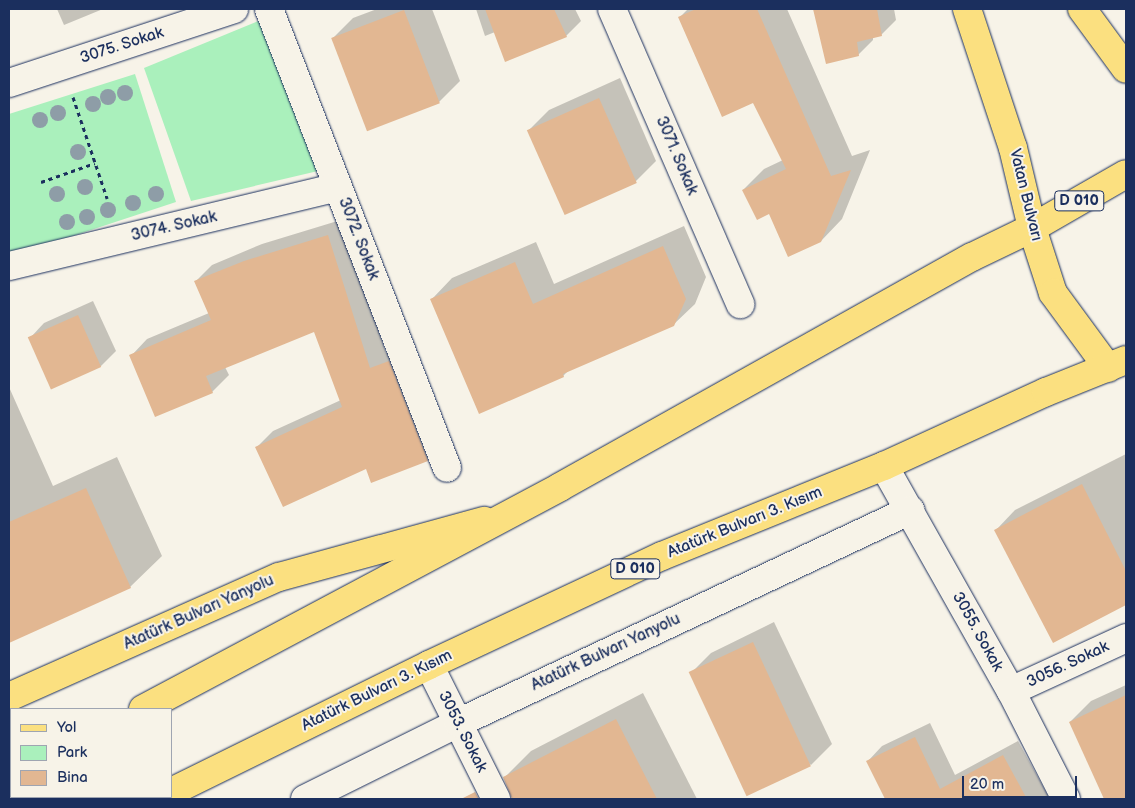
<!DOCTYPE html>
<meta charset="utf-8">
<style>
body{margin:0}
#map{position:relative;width:1135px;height:808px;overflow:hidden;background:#f7f3e8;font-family:"Balsamiq Sans",sans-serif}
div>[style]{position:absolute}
.green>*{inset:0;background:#aaf0bc}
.shadow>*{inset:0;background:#0003}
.building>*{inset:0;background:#e2b792;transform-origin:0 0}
.path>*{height:3px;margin-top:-1.5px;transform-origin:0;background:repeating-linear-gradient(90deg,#1b2f5e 0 4px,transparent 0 8px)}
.roads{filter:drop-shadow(0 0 1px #1b2f5e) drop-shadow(0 0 1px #1b2f5e)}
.minor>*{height:28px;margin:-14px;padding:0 14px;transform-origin:14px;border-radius:14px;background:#f7f3e8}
.major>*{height:28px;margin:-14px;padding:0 14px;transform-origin:14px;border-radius:14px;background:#fbe080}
.highway>*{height:28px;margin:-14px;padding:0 14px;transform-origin:14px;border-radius:14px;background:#fbe080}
.trees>*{width:16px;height:16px;margin:-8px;border-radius:50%;background:#8e9da7}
span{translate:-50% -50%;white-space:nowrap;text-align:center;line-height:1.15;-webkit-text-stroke:4px #f7f3e8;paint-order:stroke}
.shield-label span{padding:1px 4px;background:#f7f3e8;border:1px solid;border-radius:4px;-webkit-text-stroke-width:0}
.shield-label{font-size:15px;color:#1b2f5e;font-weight:700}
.street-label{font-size:16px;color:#1b2f5e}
.frame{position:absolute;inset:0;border:10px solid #1b2f5e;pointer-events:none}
.legend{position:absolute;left:10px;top:708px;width:162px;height:90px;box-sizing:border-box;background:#f7f3e8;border:1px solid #9fa5b1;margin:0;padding:6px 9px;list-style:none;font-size:15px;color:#1b2f5e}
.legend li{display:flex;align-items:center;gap:10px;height:25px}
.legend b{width:25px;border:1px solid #9fa5b1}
.scale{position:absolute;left:962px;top:776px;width:115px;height:22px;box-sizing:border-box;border:2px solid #1b2f5e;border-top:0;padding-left:6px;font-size:15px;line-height:18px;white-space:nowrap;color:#1b2f5e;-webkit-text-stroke:4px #f7f3e8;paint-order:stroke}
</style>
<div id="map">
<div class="green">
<i style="clip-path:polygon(261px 20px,318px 171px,191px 201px,144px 68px)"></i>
<i style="clip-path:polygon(135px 74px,176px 202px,9px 257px,9px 114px)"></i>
</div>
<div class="shadow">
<i style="clip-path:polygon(57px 9px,103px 9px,64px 25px)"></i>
<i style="clip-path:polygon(377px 9px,432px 9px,460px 81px,439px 102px,332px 39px,353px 18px)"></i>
<i style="clip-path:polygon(476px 9px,575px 9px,581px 21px,566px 36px,495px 32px,485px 36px)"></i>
<i style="clip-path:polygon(688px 9px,787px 9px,852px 156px,870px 150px,842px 219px,821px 241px,769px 213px,743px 190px,764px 169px,783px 160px,753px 102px,680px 17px)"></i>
<i style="clip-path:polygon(814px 9px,894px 9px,896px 20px,881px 35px,873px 37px,873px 40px,858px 55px,827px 62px)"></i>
<i style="clip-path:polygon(620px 78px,656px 161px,635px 182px,528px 131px,549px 110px)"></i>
<i style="clip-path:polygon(344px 219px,386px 353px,405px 345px,443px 444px,427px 460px,257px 447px,273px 431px,341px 400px,315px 330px,225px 367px,229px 375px,212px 392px,131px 356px,147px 339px,209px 313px,196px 281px,212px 265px,262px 244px)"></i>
<i style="clip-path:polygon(684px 226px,706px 277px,695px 304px,673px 325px,570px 369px,563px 376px,432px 299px,452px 278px,536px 242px,554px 284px)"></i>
<i style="clip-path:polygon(93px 301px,116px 351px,101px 366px,52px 388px,30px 338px,44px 323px)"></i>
<i style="clip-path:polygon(9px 387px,53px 486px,117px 457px,162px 556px,130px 587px,11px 641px,9px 635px)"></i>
<i style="clip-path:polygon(1126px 454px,1126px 603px,1053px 641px,996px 530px,1015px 510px)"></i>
<i style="clip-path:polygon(774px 622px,832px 744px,811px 765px,690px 674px,711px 653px)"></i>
<i style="clip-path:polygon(1126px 685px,1126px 799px,1106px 799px,1070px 722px,1091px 701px)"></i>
<i style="clip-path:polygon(643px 693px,697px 799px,513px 799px,504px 778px,531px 751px)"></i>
<i style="clip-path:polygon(930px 723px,955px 775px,1018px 741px,1050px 799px,886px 799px,868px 761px,882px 746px)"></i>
</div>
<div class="building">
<i style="clip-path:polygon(485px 9px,554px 9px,567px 37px,505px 62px)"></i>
<i style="clip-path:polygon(696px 9px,757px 9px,831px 176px,851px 170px,821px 242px,788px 257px,769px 214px,757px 220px,742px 190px,786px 169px,753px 103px,722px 117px,678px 17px)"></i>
<i style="clip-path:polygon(813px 9px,877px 9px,882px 36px,857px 42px,859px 56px,826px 64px)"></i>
<i style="left:404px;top:10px;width:100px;height:78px;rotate:69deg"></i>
<i style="left:599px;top:98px;width:93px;height:79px;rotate:66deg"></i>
<i style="clip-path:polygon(328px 235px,370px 368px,389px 361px,428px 461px,371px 483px,366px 469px,283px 507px,255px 447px,342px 407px,314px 332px,206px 376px,213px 393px,155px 417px,129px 355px,211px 320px,194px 281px,244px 261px)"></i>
<i style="clip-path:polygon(663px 246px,686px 299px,674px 326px,563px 374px,564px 377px,479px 414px,430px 299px,515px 262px,533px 304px)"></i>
<i style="left:78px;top:315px;width:57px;height:55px;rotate:66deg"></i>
<i style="clip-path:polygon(1082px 484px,1126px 571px,1126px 605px,1053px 643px,994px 530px)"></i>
<i style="clip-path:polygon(86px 488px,131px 588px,9px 643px,9px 522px)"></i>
<i style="left:753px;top:642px;width:137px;height:71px;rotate:65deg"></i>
<i style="clip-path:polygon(1126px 695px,1126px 799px,1104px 799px,1069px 722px)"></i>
<i style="clip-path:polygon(616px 719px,657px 799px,512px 799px,503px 777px)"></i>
<i style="clip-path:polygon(915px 737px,940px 789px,1003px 755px,1027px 799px,885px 799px,866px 761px)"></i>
<i style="clip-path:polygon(475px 792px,479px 799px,461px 799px)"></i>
</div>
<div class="path">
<i style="left:73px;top:97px;width:107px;rotate:71.4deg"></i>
<i style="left:41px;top:182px;width:57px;rotate:-19.4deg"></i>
</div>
<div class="roads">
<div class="minor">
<i style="left:269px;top:9px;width:492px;rotate:68.8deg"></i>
<i style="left:612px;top:9px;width:322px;rotate:66.5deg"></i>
<i style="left:9px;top:83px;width:237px;rotate:-18.2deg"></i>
<i style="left:9px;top:266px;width:338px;rotate:-13.5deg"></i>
<i style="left:884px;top:466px;width:258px;rotate:60.6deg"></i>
<i style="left:1011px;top:691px;width:121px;rotate:63deg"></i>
<i style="left:429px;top:665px;width:150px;rotate:63.4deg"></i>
<i style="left:1011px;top:691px;width:127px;rotate:-24.7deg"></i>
<i style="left:305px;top:799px;width:171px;rotate:-26.4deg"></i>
<i style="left:458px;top:723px;width:500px;rotate:-25.2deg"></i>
</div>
<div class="major">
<i style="left:967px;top:9px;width:146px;rotate:71.7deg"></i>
<i style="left:1013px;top:148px;width:82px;rotate:76.6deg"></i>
<i style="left:1032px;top:228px;width:68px;rotate:72.1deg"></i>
<i style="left:1053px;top:293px;width:93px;rotate:53.7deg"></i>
<i style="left:1082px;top:9px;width:74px;rotate:53.7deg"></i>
<i style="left:9px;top:697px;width:295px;rotate:-24deg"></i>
<i style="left:279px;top:577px;width:213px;rotate:-15.3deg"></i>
</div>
<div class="highway">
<i style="left:143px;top:709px;width:472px;rotate:-28deg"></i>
<i style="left:560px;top:487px;width:472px;rotate:-29.2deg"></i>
<i style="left:972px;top:257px;width:67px;rotate:-25.8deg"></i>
<i style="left:1032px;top:228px;width:108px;rotate:-29.9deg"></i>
<i style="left:9px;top:776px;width:2px;rotate:-27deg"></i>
<i style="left:171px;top:792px;width:288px;rotate:-26.2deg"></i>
<i style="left:429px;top:665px;width:257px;rotate:-25.1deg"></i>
<i style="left:662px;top:556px;width:240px;rotate:-22.1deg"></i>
<i style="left:884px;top:466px;width:178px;rotate:-24.6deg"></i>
<i style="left:1046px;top:392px;width:86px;rotate:-21.8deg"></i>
</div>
</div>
<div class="trees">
<i style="left:125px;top:93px"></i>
<i style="left:108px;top:97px"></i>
<i style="left:93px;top:104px"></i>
<i style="left:58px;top:113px"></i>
<i style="left:40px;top:120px"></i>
<i style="left:78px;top:152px"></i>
<i style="left:85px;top:187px"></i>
<i style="left:57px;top:194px"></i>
<i style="left:156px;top:194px"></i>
<i style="left:133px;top:203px"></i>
<i style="left:108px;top:210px"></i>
<i style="left:87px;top:217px"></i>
<i style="left:67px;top:222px"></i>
</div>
<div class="shield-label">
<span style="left:1079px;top:201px">D 010</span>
<span style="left:635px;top:569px">D 010</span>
</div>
<div class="street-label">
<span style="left:122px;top:46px;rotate:-18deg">3075. Sokak</span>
<span style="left:676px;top:156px;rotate:67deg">3071. Sokak</span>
<span style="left:1025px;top:195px;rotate:76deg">Vatan Bulvarı</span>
<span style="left:174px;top:227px;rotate:-13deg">3074. Sokak</span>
<span style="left:358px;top:239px;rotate:69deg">3072. Sokak</span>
<span style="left:745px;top:523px;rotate:-22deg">Atatürk Bulvarı 3. Kısım</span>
<span style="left:199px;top:613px;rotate:-24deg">Atatürk Bulvarı Yanyolu</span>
<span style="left:977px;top:632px;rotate:61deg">3055. Sokak</span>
<span style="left:606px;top:653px;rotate:-25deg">Atatürk Bulvarı Yanyolu</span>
<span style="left:1068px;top:665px;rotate:-25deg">3056. Sokak</span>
<span style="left:377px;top:691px;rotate:-26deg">Atatürk Bulvarı 3. Kısım</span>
<span style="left:462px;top:732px;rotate:63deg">3053. Sokak</span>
</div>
<div class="frame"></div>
<ul class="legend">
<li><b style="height:6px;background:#fbe080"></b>Yol</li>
<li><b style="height:14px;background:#aaf0bc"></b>Park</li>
<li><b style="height:14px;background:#e2b792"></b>Bina</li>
</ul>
<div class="scale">20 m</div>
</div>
